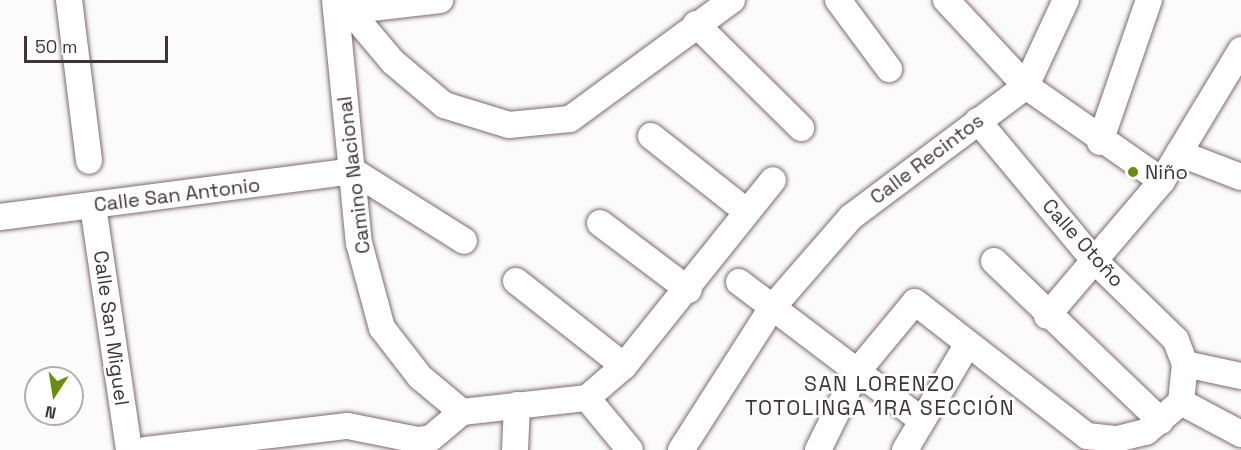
<!DOCTYPE html>
<meta charset="utf-8">
<style>
body{margin:0}
#map{position:relative;width:1241px;height:450px;overflow:hidden;background:#fbfbfb;font-family:"Space Grotesk",sans-serif}
div>[style]{position:absolute}
.roads{filter:drop-shadow(0 0 2px #7f6971) drop-shadow(0 0 2px #7f6971)}
.minor>*{height:26px;margin:-13px;padding:0 13px;transform-origin:13px;border-radius:13px;background:#fff}
.dots>*{width:16px;height:16px;translate:-50% -50%;box-sizing:border-box;border:3px solid #fff;border-radius:50%}
span{translate:-50% -50%;white-space:nowrap;text-align:center;line-height:1.15;-webkit-text-stroke:5px #fff;paint-order:stroke}
.street-label{font-size:20px;color:#3e3438}
.poi-label{font-size:20px;color:#3e3438}
.left{translate:0 -50%;text-align:left}
.neighbourhood-label{font-size:21px;color:#3e3438;letter-spacing:1.5px}
.north{position:absolute;left:24px;top:366px;width:60px;height:60px;box-sizing:border-box;background:#fff;border:2px solid #b2aeaf;border-radius:50%;rotate:192deg;font-size:16px;font-weight:700;line-height:24px;text-align:center;color:#3e3438}
.north::after{content:'';display:block;margin:auto;width:21px;height:27px;background:#698c11;clip-path:polygon(50% 0,100% 100%,50% 72%,0 100%)}
.scale{position:absolute;left:24px;top:36px;width:144px;height:27px;box-sizing:border-box;border:3px solid #3e3438;border-top:0;padding-left:8px;font-size:18px;line-height:21px;white-space:nowrap;color:#3e3438;-webkit-text-stroke:4px #fff;paint-order:stroke}
</style>
<div id="map">
<div class="roads">
<div class="minor">
<i style="left:69px;top:0;width:162px;rotate:82.9deg"></i>
<i style="left:335px;top:0;width:244px;rotate:84.4deg"></i>
<i style="left:359px;top:243px;width:88px;rotate:74.9deg"></i>
<i style="left:382px;top:328px;width:62px;rotate:52.2deg"></i>
<i style="left:420px;top:377px;width:55px;rotate:39.8deg"></i>
<i style="left:462px;top:412px;width:126px;rotate:-6.4deg"></i>
<i style="left:587px;top:398px;width:49px;rotate:-40.9deg"></i>
<i style="left:624px;top:366px;width:238px;rotate:-51.3deg"></i>
<i style="left:838px;top:0;width:86px;rotate:53.5deg"></i>
<i style="left:946px;top:0;width:117px;rotate:47.1deg"></i>
<i style="left:1026px;top:86px;width:166px;rotate:34.9deg"></i>
<i style="left:350px;top:11px;width:67px;rotate:49.9deg"></i>
<i style="left:393px;top:62px;width:67px;rotate:40.1deg"></i>
<i style="left:444px;top:105px;width:68px;rotate:17.1deg"></i>
<i style="left:509px;top:125px;width:61px;rotate:-5.6deg"></i>
<i style="left:570px;top:119px;width:201px;rotate:-36.3deg"></i>
<i style="left:337px;top:12px;width:104px;rotate:-6.6deg"></i>
<i style="left:696px;top:24px;width:148px;rotate:44.7deg"></i>
<i style="left:651px;top:136px;width:121px;rotate:38.3deg"></i>
<i style="left:1100px;top:142px;width:150px;rotate:-71deg"></i>
<i style="left:1179px;top:153px;width:66px;rotate:21.2deg"></i>
<i style="left:93px;top:206px;width:247px;rotate:81.6deg"></i>
<i style="left:0;top:217px;width:356px;rotate:-7.4deg"></i>
<i style="left:353px;top:171px;width:131px;rotate:32.2deg"></i>
<i style="left:600px;top:223px;width:111px;rotate:37deg"></i>
<i style="left:994px;top:261px;width:231px;rotate:43.8deg"></i>
<i style="left:516px;top:281px;width:137px;rotate:38.2deg"></i>
<i style="left:739px;top:282px;width:226px;rotate:37.1deg"></i>
<i style="left:1047px;top:316px;width:177px;rotate:-49.6deg"></i>
<i style="left:1162px;top:181px;width:153px;rotate:-58.9deg"></i>
<i style="left:1185px;top:364px;width:57px;rotate:12.1deg"></i>
<i style="left:587px;top:398px;width:67px;rotate:50.4deg"></i>
<i style="left:1181px;top:402px;width:68px;rotate:28.1deg"></i>
<i style="left:146px;top:450px;width:203px;rotate:-6.8deg"></i>
<i style="left:348px;top:426px;width:71px;rotate:11.3deg"></i>
<i style="left:418px;top:440px;width:13px;rotate:-9deg"></i>
<i style="left:431px;top:438px;width:40px;rotate:-40deg"></i>
<i style="left:515px;top:450px;width:45px;rotate:-87.5deg"></i>
<i style="left:681px;top:450px;width:167px;rotate:-57.4deg"></i>
<i style="left:771px;top:309px;width:122px;rotate:-49deg"></i>
<i style="left:851px;top:217px;width:219px;rotate:-36.8deg"></i>
<i style="left:1026px;top:86px;width:95px;rotate:-65.1deg"></i>
<i style="left:818px;top:450px;width:86px;rotate:-63.7deg"></i>
<i style="left:856px;top:373px;width:92px;rotate:-50.3deg"></i>
<i style="left:915px;top:302px;width:218px;rotate:37.9deg"></i>
<i style="left:1087px;top:436px;width:30px;rotate:6deg"></i>
<i style="left:1117px;top:439px;width:30px;rotate:-14deg"></i>
<i style="left:1146px;top:432px;width:46px;rotate:-40.6deg"></i>
<i style="left:1181px;top:402px;width:38px;rotate:-84deg"></i>
<i style="left:1185px;top:364px;width:26px;rotate:-111deg"></i>
<i style="left:1176px;top:340px;width:116px;rotate:-135.7deg"></i>
<i style="left:1093px;top:259px;width:180px;rotate:-129.8deg"></i>
<i style="left:905px;top:450px;width:120px;rotate:-59.4deg"></i>
</div>
</div>
<div class="dots">
<i style="left:1133px;top:172px;background:#698c11"></i>
</div>
<div class="street-label">
<span style="left:927px;top:159px;rotate:-37deg">Calle Recintos</span>
<span style="left:354px;top:175px;rotate:-97deg">Camino Nacional</span>
<span style="left:177px;top:195px;rotate:-7deg">Calle San Antonio</span>
<span style="left:1083px;top:243px;rotate:48deg">Calle Otoño</span>
<span style="left:111px;top:328px;rotate:82deg">Calle San Miguel</span>
</div>
<div class="poi-label">
<span class="left" style="left:1145px;top:172px">Niño</span>
</div>
<div class="neighbourhood-label">
<span style="left:880px;top:396px">SAN LORENZO<br>TOTOLINGA 1RA SECCIÓN</span>
</div>
<div class="north">N</div>
<div class="scale">50 m</div>
</div>
